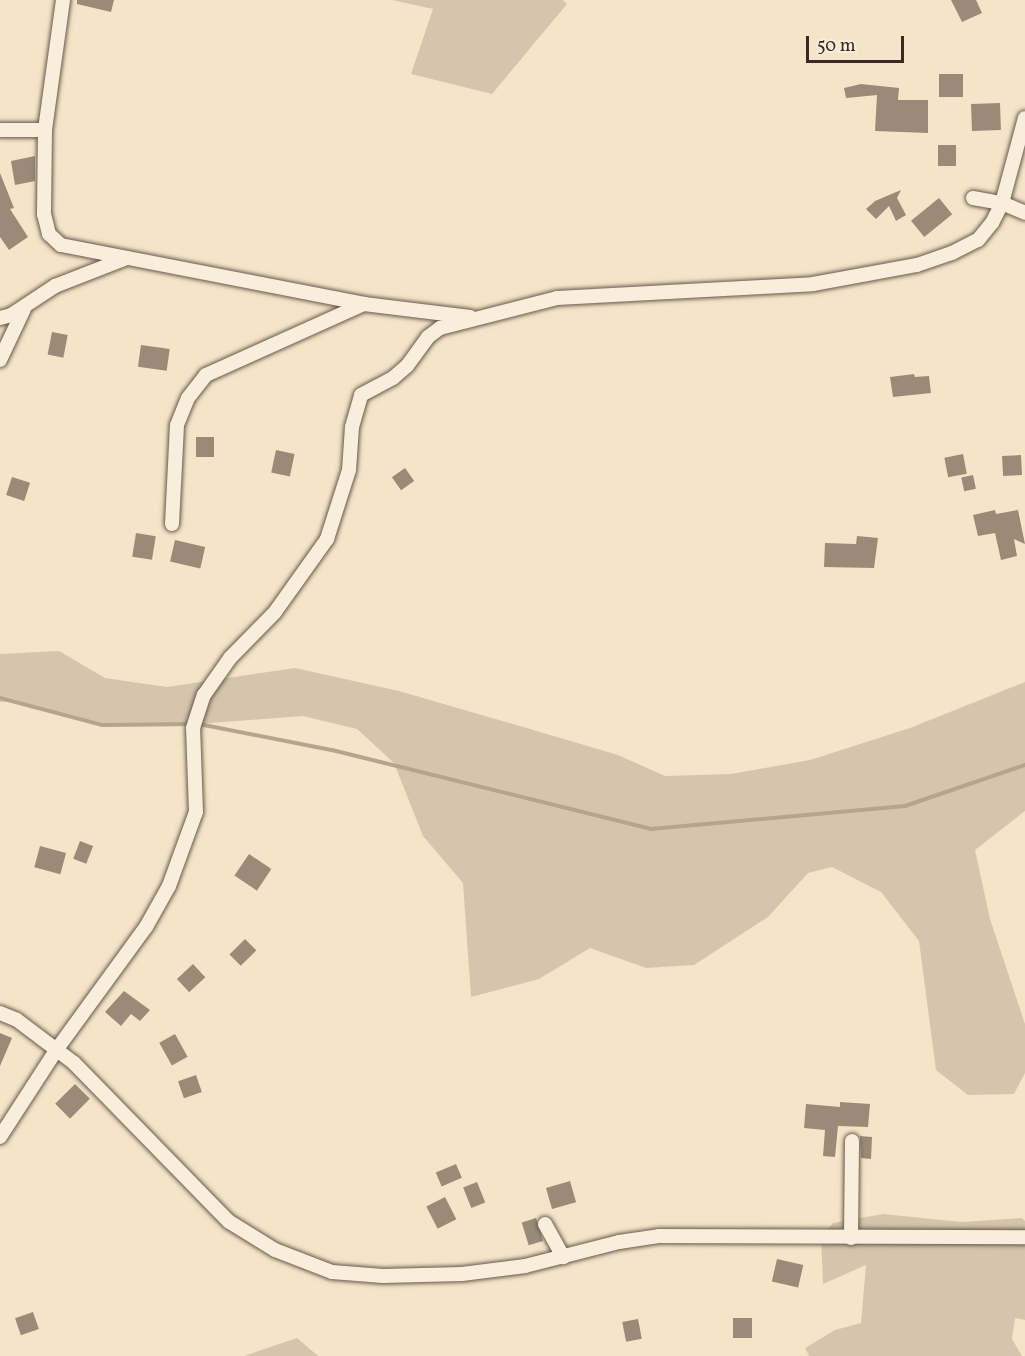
<!DOCTYPE html>
<style>
body{margin:0}
#map{position:relative;width:1025px;height:1356px;overflow:hidden;background:#f5e5c8;font-family:Vollkorn,serif}
div>[style]{position:absolute}
.green>*{inset:0;background:#d5c5ac}
.stream>*{height:4px;margin:-2px;padding:0 2px;transform-origin:2px;border-radius:2px;background:#b5a58f}
.building>*{inset:0;background:#9a8b78;transform-origin:0 0}
.roads{filter:drop-shadow(0 0 2px #67594b) drop-shadow(0 0 2px #67594b)}
.minor>*{height:14px;margin:-7px;padding:0 7px;transform-origin:7px;border-radius:7px;background:#f8eedb}
span{translate:-50% -50%;white-space:nowrap;text-align:center;line-height:1.15;-webkit-text-stroke:4.5px #f8eedb;paint-order:stroke}
.scale{position:absolute;left:806px;top:36px;width:98px;height:27px;box-sizing:border-box;border:3px solid #382a21;border-top:0;padding-left:8px;font-size:18px;line-height:21px;white-space:nowrap;color:#382a21;-webkit-text-stroke:4px #f8eedb;paint-order:stroke}
</style>
<div id="map">
<div class="green">
<i style="clip-path:polygon(392px 0,563px 0,567px 4px,492px 94px,411px 74px,433px 9px)"></i>
<i style="clip-path:polygon(59px 651px,105px 678px,167px 687px,295px 668px,399px 691px,530px 729px,618px 755px,665px 776px,731px 774px,810px 760px,910px 728px,1025px 682px,1025px 811px,975px 850px,990px 919px,1025px 1024px,1025px 1073px,1014px 1094px,968px 1095px,936px 1070px,919px 941px,881px 892px,832px 867px,808px 873px,768px 917px,694px 965px,646px 968px,590px 948px,539px 979px,471px 997px,463px 883px,423px 836px,394px 763px,357px 729px,303px 716px,199px 724px,102px 725px,18px 701px,0 702px,0 654px)"></i>
<i style="clip-path:polygon(883px 1214px,962px 1222px,1022px 1218px,1025px 1221px,1025px 1320px,1015px 1318px,1012px 1339px,1022px 1356px,809px 1356px,805px 1348px,835px 1330px,861px 1323px,866px 1265px,823px 1284px,821px 1237px,833px 1223px)"></i>
<i style="clip-path:polygon(297px 1338px,318px 1356px,244px 1356px)"></i>
</div>
<div class="stream">
<i style="left:0;top:698px;width:106px;rotate:14.8deg"></i>
<i style="left:102px;top:725px;width:97px;rotate:-0.6deg"></i>
<i style="left:199px;top:724px;width:136px;rotate:11.1deg"></i>
<i style="left:332px;top:750px;width:329px;rotate:13.9deg"></i>
<i style="left:651px;top:829px;width:255px;rotate:-5.2deg"></i>
<i style="left:905px;top:806px;width:127px;rotate:-18.9deg"></i>
</div>
<div class="building">
<i style="clip-path:polygon(77px 0,114px 0,111px 12px,77px 4px)"></i>
<i style="clip-path:polygon(951px 0,976px 0,982px 13px,962px 22px)"></i>
<i style="left:939px;top:74px;width:24px;height:23px"></i>
<i style="clip-path:polygon(861px 84px,899px 88px,898px 100px,928px 100px,928px 133px,875px 131px,877px 95px,846px 98px,844px 88px)"></i>
<i style="left:1000px;top:103px;width:27px;height:29px;rotate:88deg"></i>
<i style="left:956px;top:145px;width:21px;height:18px;rotate:90deg"></i>
<i style="clip-path:polygon(35px 156px,35px 181px,15px 185px,11px 161px)"></i>
<i style="clip-path:polygon(0 173px,14px 208px,10px 209px,28px 237px,9px 250px,0 237px)"></i>
<i style="clip-path:polygon(901px 190px,897px 198px,906px 215px,896px 221px,889px 206px,876px 219px,866px 209px,875px 201px)"></i>
<i style="left:939px;top:198px;width:21px;height:36px;rotate:51deg"></i>
<i style="left:52px;top:332px;width:16px;height:23px;rotate:11deg"></i>
<i style="left:141px;top:345px;width:29px;height:22px;rotate:8deg"></i>
<i style="clip-path:polygon(914px 374px,915px 377px,929px 376px,931px 393px,893px 397px,890px 377px)"></i>
<i style="left:196px;top:437px;width:18px;height:20px"></i>
<i style="left:276px;top:450px;width:19px;height:23px;rotate:12deg"></i>
<i style="left:963px;top:454px;width:20px;height:19px;rotate:79deg"></i>
<i style="left:1021px;top:455px;width:20px;height:19px;rotate:87deg"></i>
<i style="left:405px;top:468px;width:16px;height:16px;rotate:55deg"></i>
<i style="left:973px;top:475px;width:14px;height:12px;rotate:78deg"></i>
<i style="left:12px;top:477px;width:19px;height:19px;rotate:18deg"></i>
<i style="clip-path:polygon(995px 510px,996px 514px,1018px 510px,1025px 544px,1014px 539px,1017px 556px,1001px 560px,995px 533px,978px 536px,973px 515px)"></i>
<i style="left:136px;top:533px;width:20px;height:24px;rotate:9deg"></i>
<i style="clip-path:polygon(857px 536px,878px 538px,874px 568px,824px 567px,825px 543px,856px 544px)"></i>
<i style="left:175px;top:540px;width:31px;height:22px;rotate:13deg"></i>
<i style="left:80px;top:841px;width:14px;height:19px;rotate:21deg"></i>
<i style="left:40px;top:846px;width:27px;height:22px;rotate:15deg"></i>
<i style="left:249px;top:854px;width:27px;height:26px;rotate:34deg"></i>
<i style="left:245px;top:939px;width:16px;height:22px;rotate:45deg"></i>
<i style="left:193px;top:964px;width:18px;height:22px;rotate:47deg"></i>
<i style="clip-path:polygon(124px 991px,150px 1010px,140px 1021px,131px 1014px,121px 1026px,105px 1012px)"></i>
<i style="clip-path:polygon(0 1033px,12px 1038px,0 1066px)"></i>
<i style="left:175px;top:1034px;width:26px;height:18px;rotate:61deg"></i>
<i style="left:196px;top:1075px;width:18px;height:19px;rotate:71deg"></i>
<i style="left:75px;top:1084px;width:21px;height:28px;rotate:45deg"></i>
<i style="clip-path:polygon(840px 1102px,870px 1104px,868px 1127px,838px 1126px,835px 1157px,823px 1156px,825px 1130px,804px 1128px,806px 1104px,840px 1107px)"></i>
<i style="clip-path:polygon(860px 1136px,872px 1137px,871px 1159px,861px 1158px)"></i>
<i style="left:456px;top:1164px;width:15px;height:22px;rotate:67deg"></i>
<i style="left:570px;top:1181px;width:22px;height:25px;rotate:74deg"></i>
<i style="left:477px;top:1182px;width:22px;height:15px;rotate:68deg"></i>
<i style="left:445px;top:1197px;width:25px;height:21px;rotate:63deg"></i>
<i style="left:536px;top:1218px;width:24px;height:15px;rotate:73deg"></i>
<i style="left:777px;top:1259px;width:27px;height:23px;rotate:13deg"></i>
<i style="left:33px;top:1312px;width:18px;height:19px;rotate:71deg"></i>
<i style="left:733px;top:1318px;width:19px;height:20px"></i>
<i style="left:638px;top:1319px;width:20px;height:16px;rotate:79deg"></i>
</div>
<div class="roads">
<div class="minor">
<i style="left:63px;top:0;width:131px;rotate:97.9deg"></i>
<i style="left:45px;top:130px;width:84px;rotate:90.7deg"></i>
<i style="left:44px;top:214px;width:21px;rotate:76deg"></i>
<i style="left:49px;top:234px;width:16px;rotate:43deg"></i>
<i style="left:61px;top:245px;width:309px;rotate:11deg"></i>
<i style="left:364px;top:304px;width:107px;rotate:7deg"></i>
<i style="left:0;top:130px;width:45px"></i>
<i style="left:973px;top:198px;width:29px;rotate:10deg"></i>
<i style="left:1002px;top:203px;width:25px;rotate:23deg"></i>
<i style="left:0;top:318px;width:11px;rotate:-15deg"></i>
<i style="left:11px;top:315px;width:53px;rotate:-33.4deg"></i>
<i style="left:55px;top:286px;width:77px;rotate:-21.3deg"></i>
<i style="left:0;top:360px;width:56px;rotate:-64.8deg"></i>
<i style="left:172px;top:524px;width:99px;rotate:-87.1deg"></i>
<i style="left:177px;top:425px;width:29px;rotate:-68deg"></i>
<i style="left:188px;top:398px;width:29px;rotate:-52deg"></i>
<i style="left:206px;top:375px;width:173px;rotate:-24.2deg"></i>
<i style="left:0;top:1013px;width:18px;rotate:22deg"></i>
<i style="left:17px;top:1020px;width:71px;rotate:37deg"></i>
<i style="left:74px;top:1063px;width:221px;rotate:45.7deg"></i>
<i style="left:228px;top:1221px;width:55px;rotate:31.7deg"></i>
<i style="left:275px;top:1250px;width:61px;rotate:21.1deg"></i>
<i style="left:332px;top:1272px;width:51px;rotate:4.5deg"></i>
<i style="left:383px;top:1276px;width:79px;rotate:-1.5deg"></i>
<i style="left:462px;top:1274px;width:64px;rotate:-7.2deg"></i>
<i style="left:525px;top:1266px;width:97px;rotate:-14.3deg"></i>
<i style="left:619px;top:1242px;width:40px;rotate:-8.5deg"></i>
<i style="left:659px;top:1236px;width:366px;rotate:0.2deg"></i>
<i style="left:0;top:1137px;width:105px;rotate:-57.1deg"></i>
<i style="left:57px;top:1049px;width:151px;rotate:-53.9deg"></i>
<i style="left:146px;top:927px;width:47px;rotate:-60.7deg"></i>
<i style="left:169px;top:886px;width:79px;rotate:-70deg"></i>
<i style="left:196px;top:812px;width:84px;rotate:-92deg"></i>
<i style="left:193px;top:728px;width:35px;rotate:-72deg"></i>
<i style="left:204px;top:695px;width:45px;rotate:-54.9deg"></i>
<i style="left:230px;top:658px;width:64px;rotate:-45.6deg"></i>
<i style="left:275px;top:612px;width:90px;rotate:-54.5deg"></i>
<i style="left:327px;top:539px;width:72px;rotate:-72.3deg"></i>
<i style="left:349px;top:470px;width:43px;rotate:-86deg"></i>
<i style="left:352px;top:427px;width:33px;rotate:-74deg"></i>
<i style="left:361px;top:395px;width:36px;rotate:-28deg"></i>
<i style="left:393px;top:378px;width:18px;rotate:-41deg"></i>
<i style="left:407px;top:366px;width:36px;rotate:-54deg"></i>
<i style="left:428px;top:337px;width:15px;rotate:-37deg"></i>
<i style="left:440px;top:328px;width:121px;rotate:-14.4deg"></i>
<i style="left:557px;top:298px;width:256px;rotate:-3.1deg"></i>
<i style="left:813px;top:284px;width:106px;rotate:-10.4deg"></i>
<i style="left:917px;top:265px;width:37px;rotate:-19deg"></i>
<i style="left:952px;top:253px;width:29px;rotate:-27deg"></i>
<i style="left:978px;top:240px;width:22px;rotate:-51deg"></i>
<i style="left:992px;top:223px;width:22px;rotate:-63deg"></i>
<i style="left:1002px;top:203px;width:88px;rotate:-74.9deg"></i>
<i style="left:545px;top:1224px;width:38px;rotate:61deg"></i>
<i style="left:851px;top:1238px;width:97px;rotate:-89.4deg"></i>
</div>
</div>
<div class="scale">50 m</div>
</div>
